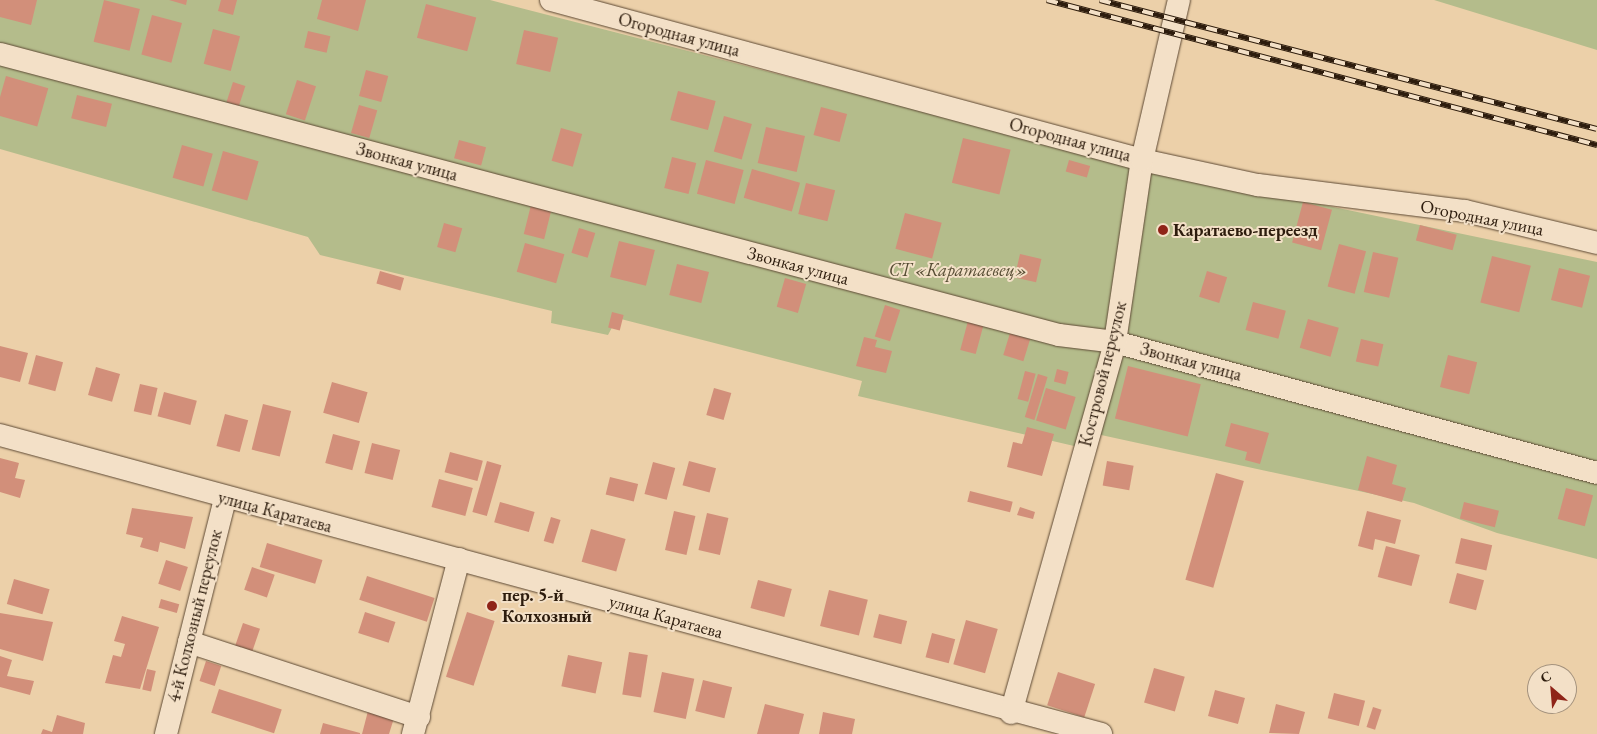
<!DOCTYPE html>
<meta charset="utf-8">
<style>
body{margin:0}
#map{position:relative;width:1597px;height:734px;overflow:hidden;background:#ecd0a9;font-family:"EB Garamond",serif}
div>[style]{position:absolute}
.green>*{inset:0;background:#b4bc8b}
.building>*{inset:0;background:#d28f7a;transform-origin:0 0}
.roads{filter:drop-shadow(0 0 1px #5d4934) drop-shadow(0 0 1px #5d4934)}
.minor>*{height:22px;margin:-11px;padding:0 11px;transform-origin:11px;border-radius:11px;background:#f3e0c7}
.rail>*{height:5.5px;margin-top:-2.75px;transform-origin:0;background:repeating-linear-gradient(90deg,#f3e0c7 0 11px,#2d1c0d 0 22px);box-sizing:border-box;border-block:1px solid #2d1c0d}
.dots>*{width:14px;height:14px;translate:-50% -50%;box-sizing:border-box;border:2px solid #f3e0c7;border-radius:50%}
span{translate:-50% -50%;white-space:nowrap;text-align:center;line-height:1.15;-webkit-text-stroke:4px #f3e0c7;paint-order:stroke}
.street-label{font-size:18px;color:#2d1c0d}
.poi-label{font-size:18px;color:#2d1c0d;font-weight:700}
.left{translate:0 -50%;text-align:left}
.park-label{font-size:18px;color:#564c33;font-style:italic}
.north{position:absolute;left:1527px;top:664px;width:50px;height:50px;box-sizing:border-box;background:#f3e0c7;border:1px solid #a4927d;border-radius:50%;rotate:333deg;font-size:14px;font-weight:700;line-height:20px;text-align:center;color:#2d1c0d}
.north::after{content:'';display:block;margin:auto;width:18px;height:22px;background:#8f2418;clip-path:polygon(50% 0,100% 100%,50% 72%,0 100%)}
</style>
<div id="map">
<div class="green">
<i style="clip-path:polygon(0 0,490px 0,1127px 164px,1597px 262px,1597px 559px,1497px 533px,1414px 503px,1092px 433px,1087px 449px,858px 396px,862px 381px,617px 318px,608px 335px,551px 323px,552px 311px,320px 255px,308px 237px,0 149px)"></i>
<i style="clip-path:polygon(1434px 0,1597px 0,1597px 50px)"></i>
</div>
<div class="building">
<i style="clip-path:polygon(0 0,37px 0,31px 25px,0 17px)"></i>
<i style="left:104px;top:0;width:37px;height:43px;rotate:14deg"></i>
<i style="clip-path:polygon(169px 0,187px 0,186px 5px)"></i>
<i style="clip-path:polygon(221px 0,237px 0,233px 15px,218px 11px)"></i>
<i style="clip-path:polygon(322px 0,366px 0,358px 31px,317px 19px)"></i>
<i style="left:426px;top:4px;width:52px;height:35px;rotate:15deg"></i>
<i style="left:152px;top:15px;width:31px;height:41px;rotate:15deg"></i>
<i style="left:213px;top:29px;width:28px;height:36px;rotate:15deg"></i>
<i style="left:524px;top:30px;width:35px;height:35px;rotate:13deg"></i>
<i style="left:308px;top:31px;width:23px;height:17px;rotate:13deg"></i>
<i style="left:366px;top:70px;width:23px;height:27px;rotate:15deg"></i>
<i style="left:6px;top:76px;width:44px;height:40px;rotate:16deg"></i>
<i style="left:297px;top:80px;width:20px;height:36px;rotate:18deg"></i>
<i style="left:233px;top:82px;width:13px;height:21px;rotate:18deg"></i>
<i style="left:678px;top:91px;width:39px;height:30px;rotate:15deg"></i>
<i style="left:77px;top:95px;width:36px;height:24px;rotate:14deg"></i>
<i style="left:359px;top:105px;width:19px;height:29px;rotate:16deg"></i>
<i style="left:821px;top:107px;width:27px;height:29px;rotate:15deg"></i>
<i style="left:724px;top:116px;width:29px;height:37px;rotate:16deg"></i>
<i style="left:766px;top:127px;width:40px;height:37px;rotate:13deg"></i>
<i style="left:561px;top:128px;width:22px;height:34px;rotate:16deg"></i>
<i style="left:963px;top:138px;width:49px;height:46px;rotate:14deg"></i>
<i style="left:459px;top:140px;width:28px;height:19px;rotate:15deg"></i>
<i style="left:182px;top:145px;width:32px;height:34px;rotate:16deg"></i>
<i style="left:223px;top:151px;width:37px;height:41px;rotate:16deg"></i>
<i style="left:672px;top:157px;width:25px;height:32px;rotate:14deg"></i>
<i style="left:706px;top:160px;width:39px;height:35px;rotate:15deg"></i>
<i style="left:1069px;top:160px;width:22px;height:12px;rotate:16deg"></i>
<i style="left:752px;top:169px;width:50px;height:30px;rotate:16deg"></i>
<i style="left:806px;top:183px;width:30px;height:32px;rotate:14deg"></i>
<i style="left:1303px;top:202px;width:30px;height:42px;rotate:15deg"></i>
<i style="left:531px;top:205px;width:21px;height:30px;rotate:14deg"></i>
<i style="left:905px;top:213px;width:38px;height:37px;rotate:15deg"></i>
<i style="left:444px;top:223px;width:19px;height:25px;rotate:16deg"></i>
<i style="left:1420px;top:225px;width:38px;height:16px;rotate:15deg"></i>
<i style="left:579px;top:228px;width:17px;height:26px;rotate:17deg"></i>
<i style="left:619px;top:241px;width:37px;height:37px;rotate:14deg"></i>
<i style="left:525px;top:243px;width:41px;height:30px;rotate:16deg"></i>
<i style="left:1339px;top:244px;width:28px;height:44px;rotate:15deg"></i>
<i style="left:1373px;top:252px;width:26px;height:41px;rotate:13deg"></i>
<i style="left:1020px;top:254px;width:22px;height:24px;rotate:13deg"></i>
<i style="left:1492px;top:256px;width:40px;height:48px;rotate:14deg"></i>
<i style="left:677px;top:264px;width:33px;height:32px;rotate:14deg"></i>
<i style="left:1559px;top:268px;width:32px;height:33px;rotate:14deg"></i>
<i style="left:380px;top:271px;width:25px;height:13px;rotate:16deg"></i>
<i style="left:1207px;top:271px;width:21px;height:27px;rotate:17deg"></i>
<i style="left:785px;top:278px;width:22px;height:30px;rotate:16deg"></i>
<i style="left:1253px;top:302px;width:34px;height:29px;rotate:15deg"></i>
<i style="left:885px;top:305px;width:16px;height:33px;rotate:18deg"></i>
<i style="left:612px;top:312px;width:12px;height:16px;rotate:14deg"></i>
<i style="left:1308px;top:319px;width:32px;height:30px;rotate:16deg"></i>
<i style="left:968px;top:321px;width:16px;height:30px;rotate:15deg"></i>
<i style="left:1010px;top:333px;width:21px;height:23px;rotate:17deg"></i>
<i style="clip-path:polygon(864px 337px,877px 340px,875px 347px,892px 351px,886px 373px,856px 366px)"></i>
<i style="left:1361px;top:339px;width:23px;height:23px;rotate:13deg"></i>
<i style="clip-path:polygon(0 346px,28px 353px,20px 382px,0 377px)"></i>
<i style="left:36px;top:355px;width:28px;height:30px;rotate:15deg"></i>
<i style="left:1448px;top:355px;width:30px;height:33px;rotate:14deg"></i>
<i style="left:1128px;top:366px;width:75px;height:54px;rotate:14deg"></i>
<i style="left:96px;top:367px;width:25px;height:29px;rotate:16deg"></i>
<i style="left:1057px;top:369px;width:12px;height:13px;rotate:14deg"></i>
<i style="left:1025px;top:371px;width:11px;height:29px;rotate:15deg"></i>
<i style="left:1038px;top:374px;width:10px;height:45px;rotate:17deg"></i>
<i style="left:332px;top:382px;width:37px;height:32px;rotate:16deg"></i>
<i style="left:140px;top:384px;width:18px;height:28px;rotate:13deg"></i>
<i style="left:714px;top:388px;width:18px;height:28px;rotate:16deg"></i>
<i style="left:1046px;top:388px;width:31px;height:34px;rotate:17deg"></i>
<i style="left:164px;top:392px;width:34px;height:25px;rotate:15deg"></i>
<i style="left:263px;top:404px;width:29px;height:47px;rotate:14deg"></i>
<i style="left:225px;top:414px;width:24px;height:33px;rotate:15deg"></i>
<i style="clip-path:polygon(1231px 423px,1269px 433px,1260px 464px,1245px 460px,1247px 452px,1225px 446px)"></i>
<i style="clip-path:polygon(1027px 427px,1054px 434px,1042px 476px,1007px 467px,1013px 442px,1022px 444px)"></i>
<i style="left:333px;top:434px;width:28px;height:30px;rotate:15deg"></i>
<i style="left:372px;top:443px;width:29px;height:31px;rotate:14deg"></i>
<i style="left:450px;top:452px;width:34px;height:21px;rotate:15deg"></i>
<i style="clip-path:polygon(1367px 456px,1397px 465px,1392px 484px,1406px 488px,1402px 502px,1358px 490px)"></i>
<i style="clip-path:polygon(0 458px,19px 463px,15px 478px,25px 480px,20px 498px,0 492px)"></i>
<i style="left:487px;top:461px;width:15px;height:53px;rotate:16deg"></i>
<i style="left:689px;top:461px;width:28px;height:25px;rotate:15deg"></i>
<i style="left:1107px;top:461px;width:27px;height:25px;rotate:10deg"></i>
<i style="left:653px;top:462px;width:23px;height:33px;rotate:15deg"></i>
<i style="left:1216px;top:473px;width:29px;height:111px;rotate:16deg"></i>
<i style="left:610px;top:477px;width:29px;height:18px;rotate:14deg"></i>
<i style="left:439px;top:479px;width:35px;height:29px;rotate:15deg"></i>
<i style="left:1566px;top:488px;width:28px;height:32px;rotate:15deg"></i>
<i style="left:970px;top:491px;width:44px;height:11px;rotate:14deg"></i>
<i style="left:500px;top:502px;width:36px;height:21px;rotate:16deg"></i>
<i style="left:1464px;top:502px;width:36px;height:17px;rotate:14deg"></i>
<i style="clip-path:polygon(1020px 507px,1035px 512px,1033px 519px,1017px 515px)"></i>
<i style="clip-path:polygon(132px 508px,193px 517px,185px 549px,160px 542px,158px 552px,140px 547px,143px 538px,126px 534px)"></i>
<i style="left:674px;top:511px;width:22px;height:40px;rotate:13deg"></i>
<i style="clip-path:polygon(1367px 511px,1401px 520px,1395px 544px,1375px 539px,1373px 550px,1358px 546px)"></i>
<i style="left:707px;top:513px;width:22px;height:38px;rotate:13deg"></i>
<i style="left:551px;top:517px;width:10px;height:25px;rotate:17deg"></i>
<i style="left:591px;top:529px;width:36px;height:34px;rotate:16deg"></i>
<i style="left:1461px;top:538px;width:32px;height:26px;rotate:13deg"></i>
<i style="left:267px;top:543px;width:58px;height:25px;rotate:17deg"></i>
<i style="left:1386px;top:546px;width:35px;height:32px;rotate:15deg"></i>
<i style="left:166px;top:560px;width:23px;height:25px;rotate:18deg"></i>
<i style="left:252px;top:567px;width:24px;height:24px;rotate:19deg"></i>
<i style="left:1457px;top:573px;width:28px;height:31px;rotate:15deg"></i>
<i style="left:367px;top:576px;width:71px;height:25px;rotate:18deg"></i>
<i style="left:14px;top:579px;width:37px;height:26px;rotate:16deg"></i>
<i style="left:758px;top:580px;width:35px;height:29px;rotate:15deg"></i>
<i style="left:829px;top:590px;width:40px;height:37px;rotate:14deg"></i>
<i style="left:161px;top:599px;width:19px;height:9px;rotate:16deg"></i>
<i style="left:365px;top:612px;width:32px;height:22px;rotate:18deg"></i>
<i style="left:467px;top:612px;width:29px;height:68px;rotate:18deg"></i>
<i style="clip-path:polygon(0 613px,53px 622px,43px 661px,0 649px)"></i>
<i style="left:879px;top:614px;width:29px;height:24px;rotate:14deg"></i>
<i style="clip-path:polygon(122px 616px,159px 627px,140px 689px,105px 683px,113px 655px,121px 657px,125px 644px,114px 641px)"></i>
<i style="left:966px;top:620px;width:33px;height:46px;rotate:16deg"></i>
<i style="left:243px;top:623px;width:18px;height:24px;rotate:19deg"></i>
<i style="left:932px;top:633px;width:24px;height:25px;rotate:15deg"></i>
<i style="left:629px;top:652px;width:19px;height:43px;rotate:9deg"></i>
<i style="left:568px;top:655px;width:35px;height:32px;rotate:12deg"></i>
<i style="clip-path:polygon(0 656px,12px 660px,7px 676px,34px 681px,30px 695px,0 687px)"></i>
<i style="left:206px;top:661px;width:16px;height:21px;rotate:18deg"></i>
<i style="left:1154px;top:668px;width:32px;height:36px;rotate:16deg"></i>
<i style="left:147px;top:669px;width:9px;height:21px;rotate:13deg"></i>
<i style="left:662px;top:672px;width:33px;height:41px;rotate:12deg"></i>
<i style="left:1058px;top:672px;width:39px;height:35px;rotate:18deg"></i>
<i style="left:703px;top:680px;width:30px;height:32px;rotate:14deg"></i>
<i style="left:219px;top:689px;width:66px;height:25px;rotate:18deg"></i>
<i style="left:1215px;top:690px;width:31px;height:27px;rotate:15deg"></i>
<i style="left:1334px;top:693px;width:32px;height:26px;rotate:14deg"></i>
<i style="clip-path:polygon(765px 704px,804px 714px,799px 734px,757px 734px)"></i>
<i style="clip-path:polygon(1276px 704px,1305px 712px,1299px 734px,1269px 733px)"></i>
<i style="left:1373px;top:707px;width:9px;height:21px;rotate:18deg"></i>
<i style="clip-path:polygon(368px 711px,394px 718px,389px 734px,362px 734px)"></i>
<i style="clip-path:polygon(823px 712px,855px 719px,852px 734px,819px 734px)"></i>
<i style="clip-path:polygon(57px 715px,85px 723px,83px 734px,41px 734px,43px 729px,52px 732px)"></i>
<i style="clip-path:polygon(323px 723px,360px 733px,360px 734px,320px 734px)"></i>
</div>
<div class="roads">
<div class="minor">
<i style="left:551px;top:0;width:612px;rotate:15.15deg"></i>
<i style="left:1142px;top:160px;width:119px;rotate:12.2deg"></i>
<i style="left:1258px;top:185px;width:209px;rotate:7.2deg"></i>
<i style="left:1465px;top:211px;width:136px;rotate:13.6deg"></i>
<i style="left:0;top:54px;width:1096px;rotate:14.86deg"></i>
<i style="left:1059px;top:335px;width:56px;rotate:7.1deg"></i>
<i style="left:1115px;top:342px;width:499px;rotate:15.2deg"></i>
<i style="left:0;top:435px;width:1141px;rotate:15.19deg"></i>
<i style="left:189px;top:642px;width:242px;rotate:18.1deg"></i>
<i style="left:1011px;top:713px;width:385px;rotate:-74.3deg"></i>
<i style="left:1115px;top:342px;width:184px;rotate:-81.6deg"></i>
<i style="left:1142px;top:160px;width:164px;rotate:-77deg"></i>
<i style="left:166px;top:734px;width:242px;rotate:-75.9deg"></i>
<i style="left:413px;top:734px;width:181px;rotate:-75.3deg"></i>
</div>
</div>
<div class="rail">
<i style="left:1047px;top:0;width:569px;rotate:14.77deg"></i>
<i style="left:1100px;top:0;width:513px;rotate:14.55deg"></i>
</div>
<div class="dots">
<i style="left:1163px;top:230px;background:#8f2418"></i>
<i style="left:492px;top:606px;background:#8f2418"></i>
</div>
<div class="street-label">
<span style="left:679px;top:35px;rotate:15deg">Огородная улица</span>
<span style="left:1070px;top:140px;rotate:15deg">Огородная улица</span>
<span style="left:407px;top:162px;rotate:15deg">Звонкая улица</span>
<span style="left:1482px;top:218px;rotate:11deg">Огородная улица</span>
<span style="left:798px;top:266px;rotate:15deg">Звонкая улица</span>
<span style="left:1191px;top:362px;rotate:15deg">Звонкая улица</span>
<span style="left:1103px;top:374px;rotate:-76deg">Костровой переулок</span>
<span style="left:275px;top:512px;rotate:15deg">улица Каратаева</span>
<span style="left:195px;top:616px;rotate:-76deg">4-й Колхозный переулок</span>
<span style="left:666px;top:617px;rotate:16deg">улица Каратаева</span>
</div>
<div class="poi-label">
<span class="left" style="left:1173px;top:230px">Каратаево-переезд</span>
<span class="left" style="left:502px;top:606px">пер. 5-й<br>Колхозный</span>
</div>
<div class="park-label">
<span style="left:958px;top:270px">СТ «Каратаевец»</span>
</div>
<div class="north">С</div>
</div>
